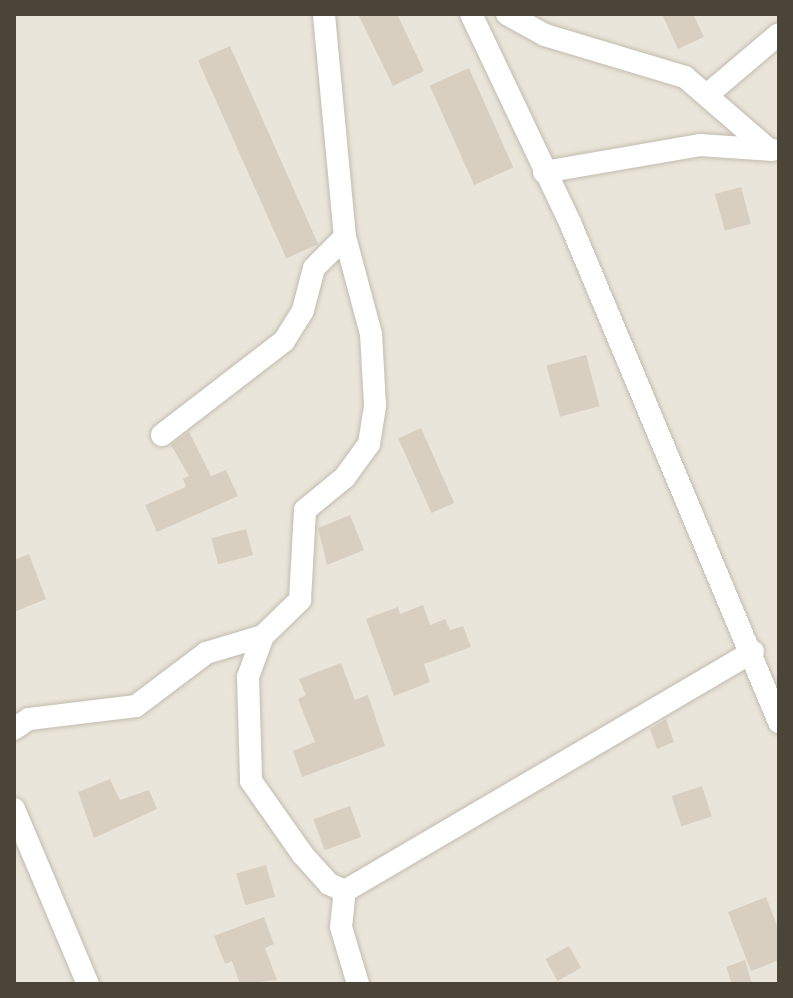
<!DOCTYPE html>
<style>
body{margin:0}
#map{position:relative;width:793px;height:998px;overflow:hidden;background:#f6f3ec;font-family:"Asap Condensed",sans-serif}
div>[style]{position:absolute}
.residential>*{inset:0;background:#eae5da;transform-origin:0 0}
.building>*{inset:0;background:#d8cfc1;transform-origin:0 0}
.roads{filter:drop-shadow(0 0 2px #c2bbae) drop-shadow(0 0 2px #c2bbae)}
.minor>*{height:22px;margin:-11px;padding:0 11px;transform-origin:11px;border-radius:11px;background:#fff}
span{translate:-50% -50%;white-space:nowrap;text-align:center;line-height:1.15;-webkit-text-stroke:6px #fff;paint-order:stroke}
.frame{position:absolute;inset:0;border:16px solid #4b4439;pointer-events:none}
</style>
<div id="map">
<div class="residential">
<i style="left:14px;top:14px;width:765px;height:970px"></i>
</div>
<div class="building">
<i style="clip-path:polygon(358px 14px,397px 14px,424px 71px,393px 86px)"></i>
<i style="clip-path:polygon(662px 14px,693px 14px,704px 37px,678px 49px)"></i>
<i style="left:230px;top:46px;width:217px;height:35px;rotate:66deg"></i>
<i style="left:469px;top:68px;width:109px;height:43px;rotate:66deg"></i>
<i style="left:741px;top:187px;width:38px;height:27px;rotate:75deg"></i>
<i style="left:586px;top:355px;width:53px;height:41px;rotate:75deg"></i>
<i style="left:421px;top:428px;width:82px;height:25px;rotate:66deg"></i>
<i style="clip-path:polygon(189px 432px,211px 476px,226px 470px,238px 496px,157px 532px,145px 505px,186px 487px,183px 479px,189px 476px,171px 445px)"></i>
<i style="clip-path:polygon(350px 515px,364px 550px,327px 565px,318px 528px)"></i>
<i style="left:246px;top:529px;width:27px;height:36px;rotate:75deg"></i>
<i style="clip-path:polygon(29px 554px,46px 599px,14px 612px,14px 560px)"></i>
<i style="clip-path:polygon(423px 605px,430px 625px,445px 619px,450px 630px,463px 626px,471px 647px,424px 664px,430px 682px,394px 696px,366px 619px,398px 607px,400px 614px)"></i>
<i style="clip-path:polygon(341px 663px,355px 700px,368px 695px,385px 746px,302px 777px,293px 751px,315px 742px,298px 699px,306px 695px,299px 679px)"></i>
<i style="clip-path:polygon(666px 719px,674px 742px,657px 749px,650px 729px)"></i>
<i style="clip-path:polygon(110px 779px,120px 800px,149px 790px,157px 809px,94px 838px,78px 792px)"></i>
<i style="left:702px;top:786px;width:32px;height:32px;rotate:72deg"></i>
<i style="left:350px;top:806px;width:33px;height:39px;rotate:70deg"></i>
<i style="left:266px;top:865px;width:33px;height:31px;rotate:74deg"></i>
<i style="clip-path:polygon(766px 897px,779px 930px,779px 960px,751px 971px,728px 912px)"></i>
<i style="clip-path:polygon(264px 917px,274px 944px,265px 948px,277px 980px,240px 984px,232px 961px,225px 964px,214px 936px)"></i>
<i style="left:569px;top:946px;width:25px;height:27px;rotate:61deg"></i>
<i style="clip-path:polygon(745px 960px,752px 984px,732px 984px,726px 967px)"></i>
</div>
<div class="roads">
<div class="minor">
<i style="left:471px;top:14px;width:233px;rotate:64.6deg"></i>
<i style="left:571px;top:225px;width:539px;rotate:67.29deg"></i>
<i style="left:507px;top:14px;width:43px;rotate:28.9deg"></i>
<i style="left:545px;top:35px;width:146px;rotate:16.7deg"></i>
<i style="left:685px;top:77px;width:110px;rotate:40.9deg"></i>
<i style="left:707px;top:95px;width:94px;rotate:-40.3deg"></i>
<i style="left:544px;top:172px;width:158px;rotate:-9.8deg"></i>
<i style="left:700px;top:145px;width:73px;rotate:3.9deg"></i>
<i style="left:162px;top:435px;width:154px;rotate:-37.6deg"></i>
<i style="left:284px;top:341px;width:36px;rotate:-58deg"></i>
<i style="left:303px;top:310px;width:43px;rotate:-75.3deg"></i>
<i style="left:314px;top:268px;width:44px;rotate:-45deg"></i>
<i style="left:345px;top:237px;width:224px;rotate:-95.4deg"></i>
<i style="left:263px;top:636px;width:44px;rotate:110.1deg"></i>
<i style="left:248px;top:677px;width:104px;rotate:88.3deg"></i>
<i style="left:251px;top:781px;width:90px;rotate:54.9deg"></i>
<i style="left:303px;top:855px;width:39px;rotate:48deg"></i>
<i style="left:329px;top:884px;width:17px;rotate:24deg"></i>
<i style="left:14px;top:729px;width:18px;rotate:-34deg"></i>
<i style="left:29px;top:719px;width:108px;rotate:-6.9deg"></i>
<i style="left:136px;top:706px;width:88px;rotate:-37.1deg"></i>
<i style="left:206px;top:653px;width:59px;rotate:-16.6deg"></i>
<i style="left:263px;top:636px;width:52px;rotate:-44.2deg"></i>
<i style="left:300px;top:600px;width:90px;rotate:-86.8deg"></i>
<i style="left:305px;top:510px;width:52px;rotate:-39.5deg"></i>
<i style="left:345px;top:477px;width:41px;rotate:-54deg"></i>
<i style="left:369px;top:444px;width:39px;rotate:-81deg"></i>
<i style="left:375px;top:405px;width:71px;rotate:-93.2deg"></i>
<i style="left:371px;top:334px;width:100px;rotate:-105deg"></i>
<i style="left:14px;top:809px;width:190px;rotate:67.1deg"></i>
<i style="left:358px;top:984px;width:59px;rotate:-106.6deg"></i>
<i style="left:341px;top:927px;width:36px;rotate:-84deg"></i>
<i style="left:345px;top:891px;width:473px;rotate:-30.4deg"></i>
</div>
</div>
<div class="frame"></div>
</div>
